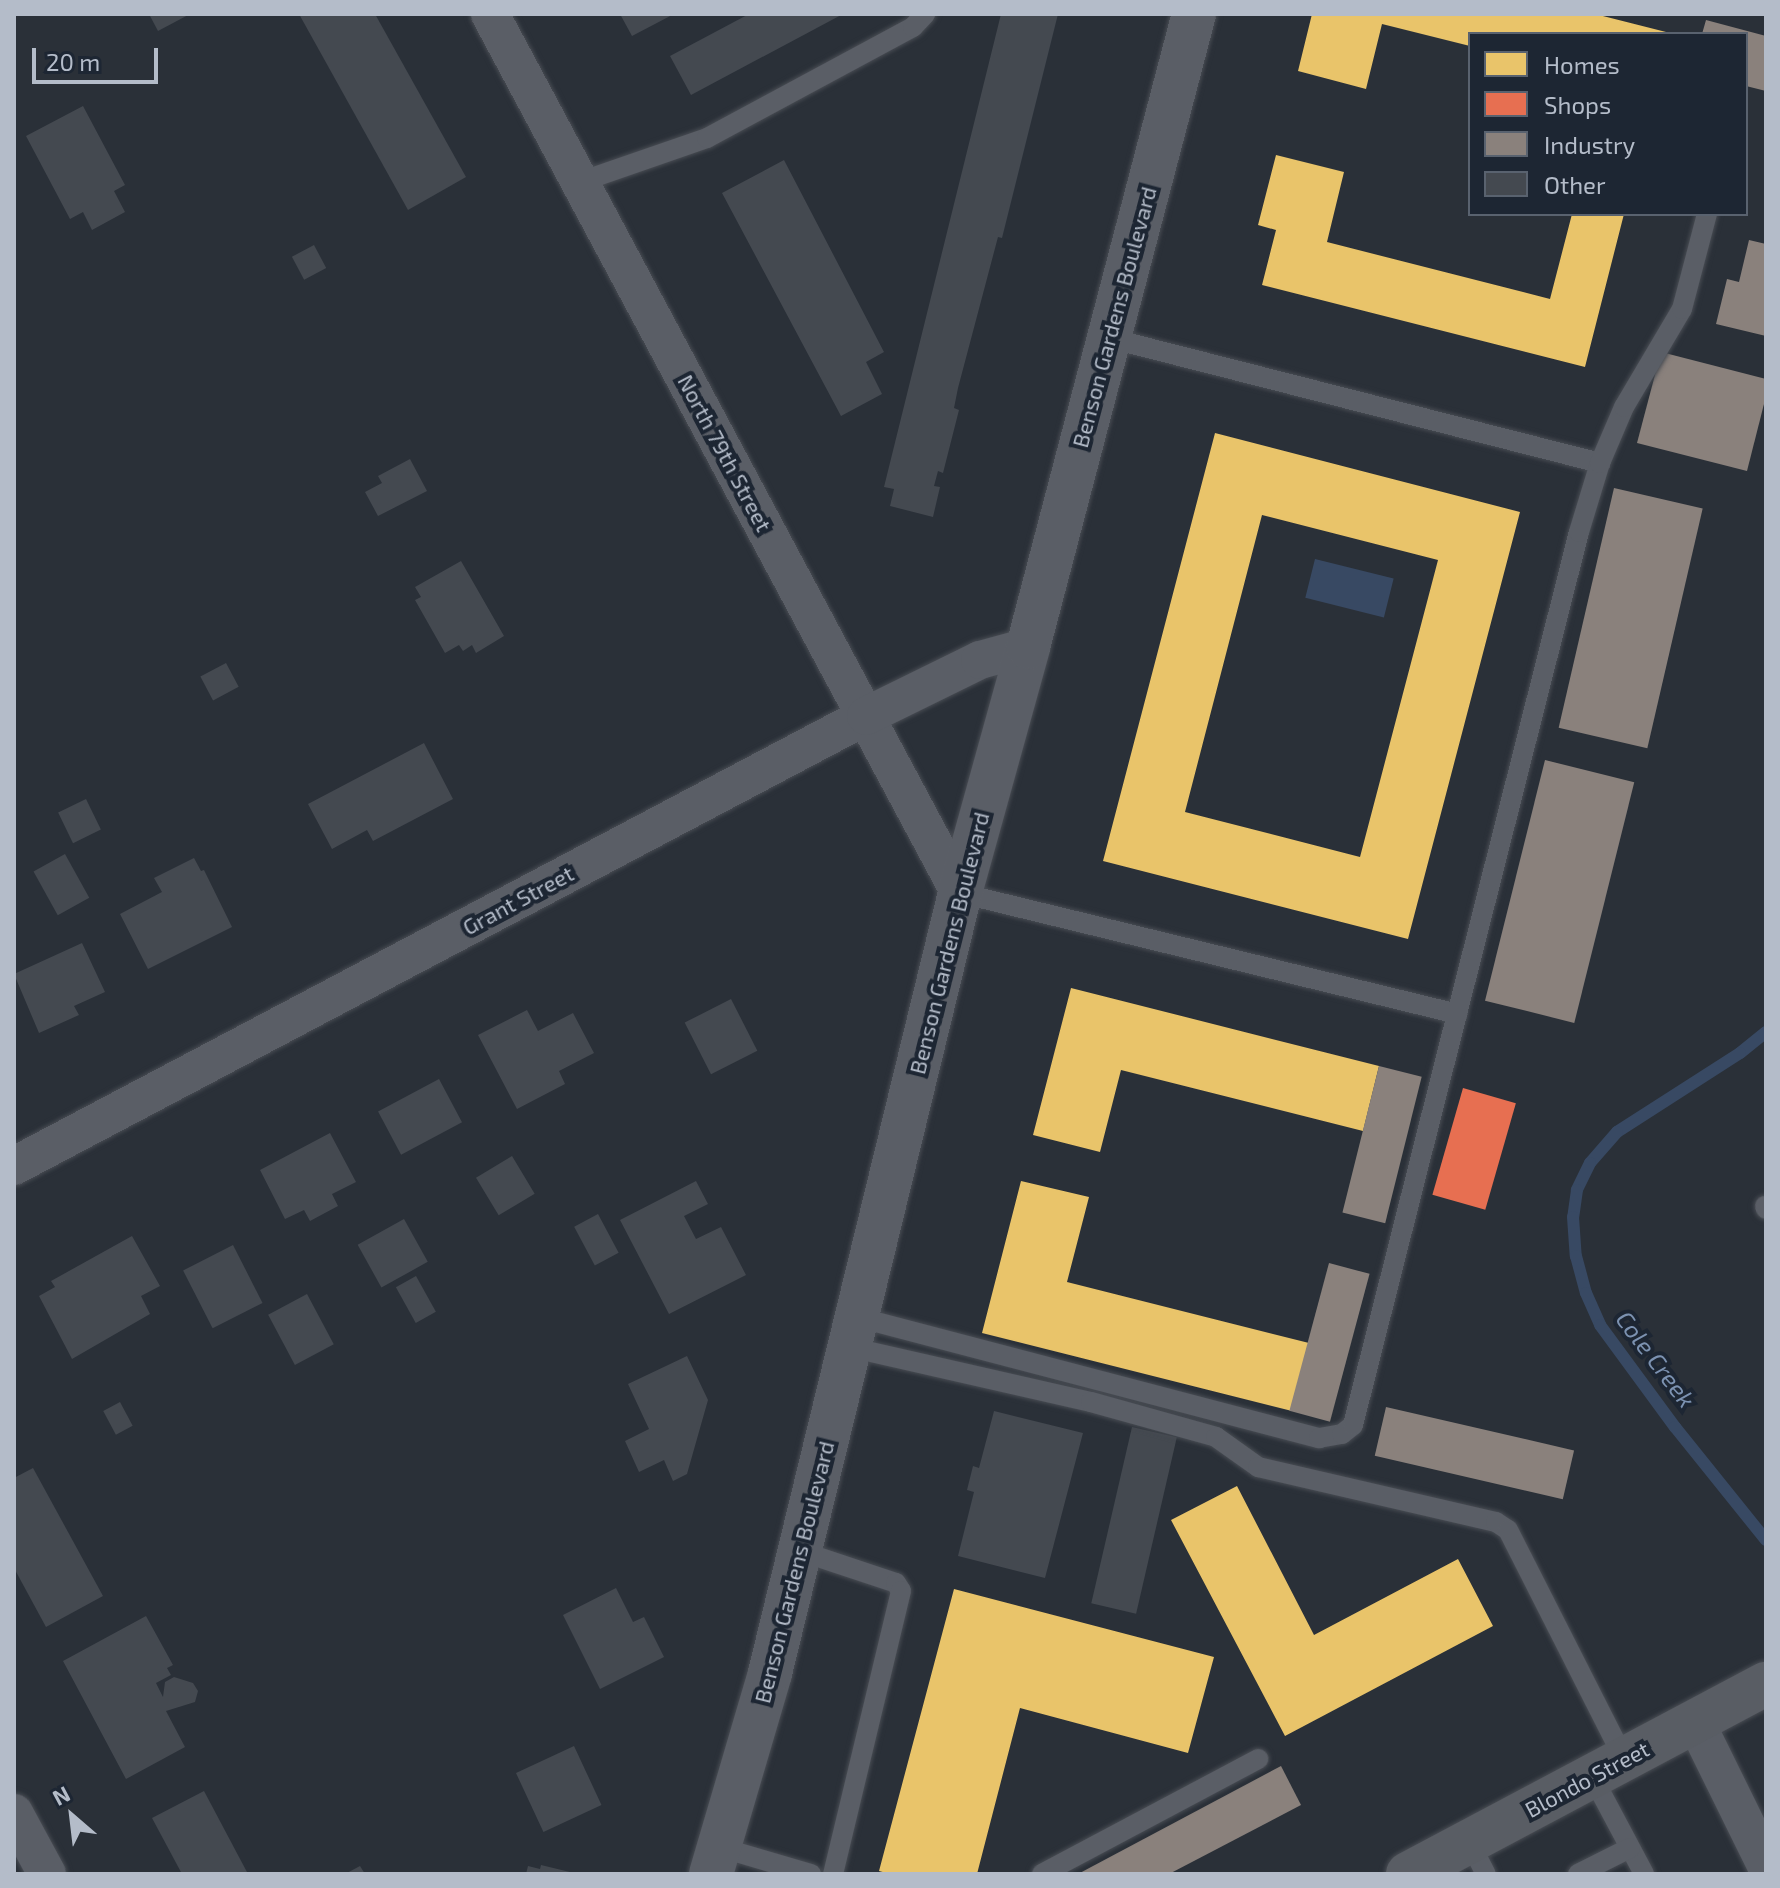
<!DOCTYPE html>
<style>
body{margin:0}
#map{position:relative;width:1780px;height:1888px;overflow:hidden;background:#2a3038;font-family:"Exo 2",sans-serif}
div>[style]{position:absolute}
.water>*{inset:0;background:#384963;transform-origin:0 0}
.homes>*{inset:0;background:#e9c46a}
.shops>*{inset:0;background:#e76f51;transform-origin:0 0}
.industry>*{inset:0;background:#8a817c;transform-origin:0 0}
.stream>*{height:12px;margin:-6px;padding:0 6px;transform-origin:6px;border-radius:6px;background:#384963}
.building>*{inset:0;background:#444950;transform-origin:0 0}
.roads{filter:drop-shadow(0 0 2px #484c53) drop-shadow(0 0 2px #484c53)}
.service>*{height:20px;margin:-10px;padding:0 10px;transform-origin:10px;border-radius:10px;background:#5a5e66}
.minor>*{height:38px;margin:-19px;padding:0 19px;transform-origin:19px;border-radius:19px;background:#5a5e66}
.tertiary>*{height:44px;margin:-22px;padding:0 22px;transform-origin:22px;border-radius:22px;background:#5a5e66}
.secondary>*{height:44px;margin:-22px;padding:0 22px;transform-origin:22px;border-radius:22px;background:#595d64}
span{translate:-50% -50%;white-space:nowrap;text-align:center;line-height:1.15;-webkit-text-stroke:8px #1d2633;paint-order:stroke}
.street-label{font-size:22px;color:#b4bcc9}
.water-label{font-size:24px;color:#7c92b1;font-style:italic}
.frame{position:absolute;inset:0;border:16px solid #b4bcc9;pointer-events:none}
.legend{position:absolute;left:1468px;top:32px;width:280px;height:184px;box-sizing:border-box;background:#1d2633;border:2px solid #59626f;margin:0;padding:10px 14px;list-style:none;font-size:24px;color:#b4bcc9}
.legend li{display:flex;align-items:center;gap:16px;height:40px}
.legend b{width:40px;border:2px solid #59626f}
.north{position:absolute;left:32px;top:1776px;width:80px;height:80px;-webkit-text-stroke:6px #1d2633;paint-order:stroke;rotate:332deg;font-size:22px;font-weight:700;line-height:32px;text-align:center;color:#b4bcc9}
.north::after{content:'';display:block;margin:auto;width:28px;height:36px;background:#b4bcc9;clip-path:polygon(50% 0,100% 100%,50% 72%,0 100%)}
.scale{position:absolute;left:32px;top:48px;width:126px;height:36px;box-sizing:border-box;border:4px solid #b4bcc9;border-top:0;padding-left:10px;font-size:24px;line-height:28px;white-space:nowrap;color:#b4bcc9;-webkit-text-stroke:6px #1d2633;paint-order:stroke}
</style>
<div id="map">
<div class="water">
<i style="left:1315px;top:559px;width:81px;height:40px;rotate:14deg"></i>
</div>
<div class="homes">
<i style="clip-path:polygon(1312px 14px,1595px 14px,1670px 33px,1470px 34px,1470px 46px,1382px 24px,1366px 89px,1298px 71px)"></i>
<i style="clip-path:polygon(1276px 155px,1344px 172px,1327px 242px,1550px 299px,1572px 214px,1624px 214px,1585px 367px,1262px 285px,1276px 230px,1258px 225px)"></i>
<i style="clip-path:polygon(evenodd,1215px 433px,1520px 512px,1408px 939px,1103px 861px,1215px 433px,1262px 515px,1438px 560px,1360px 857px,1185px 812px,1262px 515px)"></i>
<i style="clip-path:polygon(1071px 988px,1379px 1066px,1363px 1131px,1121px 1070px,1100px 1152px,1033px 1135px)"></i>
<i style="clip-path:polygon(1021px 1181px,1089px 1197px,1067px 1282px,1309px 1343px,1292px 1411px,982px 1333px)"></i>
<i style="clip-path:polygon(1237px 1486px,1314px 1635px,1458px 1559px,1493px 1626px,1285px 1736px,1171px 1520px)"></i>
<i style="clip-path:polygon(954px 1589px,1214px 1657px,1188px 1753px,1020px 1708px,977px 1874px,890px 1874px,879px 1871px)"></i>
</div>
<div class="shops">
<i style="left:1463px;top:1088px;width:55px;height:111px;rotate:16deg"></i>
</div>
<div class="industry">
<i style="clip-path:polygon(1706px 20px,1766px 36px,1766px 91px,1746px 86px,1746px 34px,1702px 34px)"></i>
<i style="clip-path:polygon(1749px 240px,1766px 244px,1766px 336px,1716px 324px,1727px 279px,1739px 282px)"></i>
<i style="clip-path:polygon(1661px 352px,1766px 379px,1766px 396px,1747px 471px,1637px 443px)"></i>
<i style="left:1614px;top:488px;width:91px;height:246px;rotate:13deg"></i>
<i style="left:1545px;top:760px;width:92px;height:248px;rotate:14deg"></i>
<i style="left:1379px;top:1066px;width:44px;height:151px;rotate:14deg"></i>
<i style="left:1329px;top:1263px;width:42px;height:153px;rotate:15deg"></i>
<i style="left:1386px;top:1407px;width:193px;height:50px;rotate:13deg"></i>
<i style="clip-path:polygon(1281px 1766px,1301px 1805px,1169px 1874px,1078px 1874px)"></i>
</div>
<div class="stream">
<i style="left:1766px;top:1032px;width:33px;rotate:141deg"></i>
<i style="left:1740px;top:1053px;width:146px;rotate:147.3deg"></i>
<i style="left:1617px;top:1132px;width:41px;rotate:131.1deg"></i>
<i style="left:1590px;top:1163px;width:30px;rotate:116deg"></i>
<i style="left:1577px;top:1190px;width:27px;rotate:98deg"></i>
<i style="left:1573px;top:1217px;width:39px;rotate:86deg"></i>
<i style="left:1576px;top:1256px;width:38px;rotate:75deg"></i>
<i style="left:1586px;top:1293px;width:35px;rotate:66deg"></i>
<i style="left:1600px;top:1325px;width:127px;rotate:53.7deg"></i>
<i style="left:1675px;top:1427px;width:145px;rotate:51.2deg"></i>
</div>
<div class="building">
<i style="clip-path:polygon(149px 14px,190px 14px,158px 31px)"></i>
<i style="clip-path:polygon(299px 14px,375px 14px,466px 177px,408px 210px)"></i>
<i style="clip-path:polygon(620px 14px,674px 14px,632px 36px)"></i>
<i style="clip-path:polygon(749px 14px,843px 14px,691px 95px,670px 56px)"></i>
<i style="clip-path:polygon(1001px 14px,1058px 14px,1002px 238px,998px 237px,958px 388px,954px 408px,959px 410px,943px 473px,938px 471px,934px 486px,940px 487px,933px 517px,890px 506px,894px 489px,884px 487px)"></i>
<i style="clip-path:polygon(83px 106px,125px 185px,114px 191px,125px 212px,92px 230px,83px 212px,70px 219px,26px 136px)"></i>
<i style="clip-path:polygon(784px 160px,884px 352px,866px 362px,882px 394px,841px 416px,722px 193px)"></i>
<i style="left:314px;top:245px;width:26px;height:25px;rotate:62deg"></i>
<i style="clip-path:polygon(410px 459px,427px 491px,378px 516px,365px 492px,382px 483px,378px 476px)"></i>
<i style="clip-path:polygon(461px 561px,504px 636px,476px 653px,472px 645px,463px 651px,459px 645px,445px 653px,415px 600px,421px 597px,415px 587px)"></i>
<i style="left:226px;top:663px;width:27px;height:29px;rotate:62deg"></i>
<i style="clip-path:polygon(424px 743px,453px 799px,373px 841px,367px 830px,332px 849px,308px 804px)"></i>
<i style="left:86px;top:799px;width:34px;height:31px;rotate:64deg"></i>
<i style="left:65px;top:854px;width:50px;height:36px;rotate:61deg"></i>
<i style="clip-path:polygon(194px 858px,201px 871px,204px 870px,232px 927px,148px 969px,120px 914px,162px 892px,154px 878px)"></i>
<i style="clip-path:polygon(82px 943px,105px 992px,74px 1006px,79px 1015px,39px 1033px,14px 974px)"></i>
<i style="left:731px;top:999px;width:58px;height:52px;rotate:63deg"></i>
<i style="clip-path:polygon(527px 1010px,538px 1031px,573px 1013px,594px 1053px,559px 1071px,565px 1084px,517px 1109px,478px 1035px)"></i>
<i style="left:439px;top:1079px;width:49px;height:69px;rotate:62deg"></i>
<i style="clip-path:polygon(330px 1133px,356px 1182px,332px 1194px,338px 1206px,310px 1221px,304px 1210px,285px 1219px,260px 1170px)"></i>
<i style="left:512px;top:1156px;width:44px;height:42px;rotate:59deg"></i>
<i style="clip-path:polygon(696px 1181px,708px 1204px,684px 1216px,696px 1239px,721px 1227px,746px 1275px,669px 1314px,620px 1220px)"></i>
<i style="left:598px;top:1214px;width:44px;height:27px;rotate:62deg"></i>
<i style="left:404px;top:1219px;width:49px;height:53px;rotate:61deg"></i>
<i style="clip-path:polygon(132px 1236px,160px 1286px,141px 1296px,150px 1314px,72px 1359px,39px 1296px,55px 1287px,51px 1281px)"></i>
<i style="left:233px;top:1245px;width:65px;height:56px;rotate:63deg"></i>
<i style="left:416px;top:1276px;width:41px;height:23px;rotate:61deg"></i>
<i style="left:307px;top:1294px;width:57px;height:44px;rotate:62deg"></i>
<i style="clip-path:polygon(687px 1356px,708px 1400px,687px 1474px,673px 1481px,664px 1460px,639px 1472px,625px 1441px,649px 1429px,628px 1384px)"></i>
<i style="left:120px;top:1402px;width:27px;height:19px;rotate:62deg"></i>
<i style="clip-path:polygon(994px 1411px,1083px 1433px,1045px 1578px,958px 1556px,974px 1492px,967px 1490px,973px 1466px,979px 1468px)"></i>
<i style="left:1132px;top:1427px;width:46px;height:181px;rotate:13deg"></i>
<i style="clip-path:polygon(33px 1468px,103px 1596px,46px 1627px,14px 1568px,14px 1478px)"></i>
<i style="clip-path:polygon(616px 1588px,633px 1622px,644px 1617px,664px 1657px,600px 1689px,563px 1615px)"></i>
<i style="clip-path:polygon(146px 1616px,173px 1665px,167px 1668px,171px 1675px,156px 1683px,163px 1697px,165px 1682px,174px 1677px,193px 1683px,198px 1691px,195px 1702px,166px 1711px,185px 1747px,126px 1779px,63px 1661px)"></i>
<i style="left:574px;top:1746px;width:65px;height:64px;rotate:65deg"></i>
<i style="clip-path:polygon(204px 1791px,248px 1874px,182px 1874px,152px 1818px)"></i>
<i style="clip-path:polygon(541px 1865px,574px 1873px,574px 1874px,526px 1874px,528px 1866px,540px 1869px)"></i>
<i style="clip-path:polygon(360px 1866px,365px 1874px,345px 1874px)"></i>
</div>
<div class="roads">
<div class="service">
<i style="left:580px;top:182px;width:134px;rotate:-19.1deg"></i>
<i style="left:707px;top:138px;width:234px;rotate:-28.3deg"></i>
<i style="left:913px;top:27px;width:18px;rotate:-47deg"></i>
<i style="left:1109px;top:338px;width:507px;rotate:14.28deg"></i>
<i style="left:960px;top:893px;width:512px;rotate:13.66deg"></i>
<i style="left:1765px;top:1206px;width:3px;rotate:72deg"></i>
<i style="left:857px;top:1317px;width:478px;rotate:14.7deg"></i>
<i style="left:1319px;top:1438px;width:23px;rotate:-10deg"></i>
<i style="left:1342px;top:1434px;width:14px;rotate:-39deg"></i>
<i style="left:1353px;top:1425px;width:921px;rotate:-75.8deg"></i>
<i style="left:1579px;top:532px;width:72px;rotate:-73.1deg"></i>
<i style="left:1600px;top:463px;width:61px;rotate:-66.8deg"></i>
<i style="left:1624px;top:407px;width:114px;rotate:-59.4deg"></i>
<i style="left:1682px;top:309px;width:98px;rotate:-75.3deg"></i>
<i style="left:849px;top:1347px;width:248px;rotate:12.8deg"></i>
<i style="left:1091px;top:1402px;width:130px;rotate:15.6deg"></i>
<i style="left:1216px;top:1437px;width:52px;rotate:35.5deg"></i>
<i style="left:1258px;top:1467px;width:244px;rotate:13deg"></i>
<i style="left:1496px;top:1522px;width:14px;rotate:34deg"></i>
<i style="left:1508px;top:1530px;width:257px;rotate:63.1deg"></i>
<i style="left:800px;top:1551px;width:101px;rotate:18.4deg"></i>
<i style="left:896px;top:1583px;width:9px;rotate:58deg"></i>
<i style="left:901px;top:1591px;width:291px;rotate:103.5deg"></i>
<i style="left:1592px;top:1776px;width:111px;rotate:62deg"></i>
<i style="left:1469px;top:1841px;width:37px;rotate:63deg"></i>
<i style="left:719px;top:1847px;width:96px;rotate:16.4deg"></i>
<i style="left:1042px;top:1874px;width:245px;rotate:-28deg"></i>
<i style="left:1578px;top:1874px;width:58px;rotate:-26.6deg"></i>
</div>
<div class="minor">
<i style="left:490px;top:14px;width:997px;rotate:61.87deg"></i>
<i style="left:14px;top:1166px;width:964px;rotate:-27.84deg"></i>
<i style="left:866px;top:716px;width:127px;rotate:-26.2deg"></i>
<i style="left:980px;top:660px;width:50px;rotate:-15.2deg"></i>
<i style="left:1695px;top:1721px;width:161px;rotate:63.8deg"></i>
<i style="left:14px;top:1813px;width:69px;rotate:61.6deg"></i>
</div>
<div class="tertiary">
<i style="left:711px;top:1874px;width:209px;rotate:-73.6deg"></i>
<i style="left:770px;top:1673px;width:803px;rotate:-76.31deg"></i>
<i style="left:960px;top:893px;width:255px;rotate:-74.5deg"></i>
<i style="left:1028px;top:647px;width:654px;rotate:-75.31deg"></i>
</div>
<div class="secondary">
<i style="left:1408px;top:1874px;width:405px;rotate:-28deg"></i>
</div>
</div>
<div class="street-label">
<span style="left:1114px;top:317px;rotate:-75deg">Benson Gardens Boulevard</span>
<span style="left:725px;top:453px;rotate:62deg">North 79th Street</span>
<span style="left:518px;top:900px;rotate:-28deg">Grant Street</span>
<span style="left:949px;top:943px;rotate:-76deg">Benson Gardens Boulevard</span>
<span style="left:794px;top:1572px;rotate:-76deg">Benson Gardens Boulevard</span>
<span style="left:1587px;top:1779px;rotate:-28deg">Blondo Street</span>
</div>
<div class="water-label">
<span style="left:1656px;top:1359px;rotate:53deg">Cole Creek</span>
</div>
<div class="frame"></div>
<ul class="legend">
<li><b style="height:22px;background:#e9c46a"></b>Homes</li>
<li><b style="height:22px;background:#e76f51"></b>Shops</li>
<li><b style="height:22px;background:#8a817c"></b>Industry</li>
<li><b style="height:22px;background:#444950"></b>Other</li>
</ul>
<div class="north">N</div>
<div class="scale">20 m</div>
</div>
